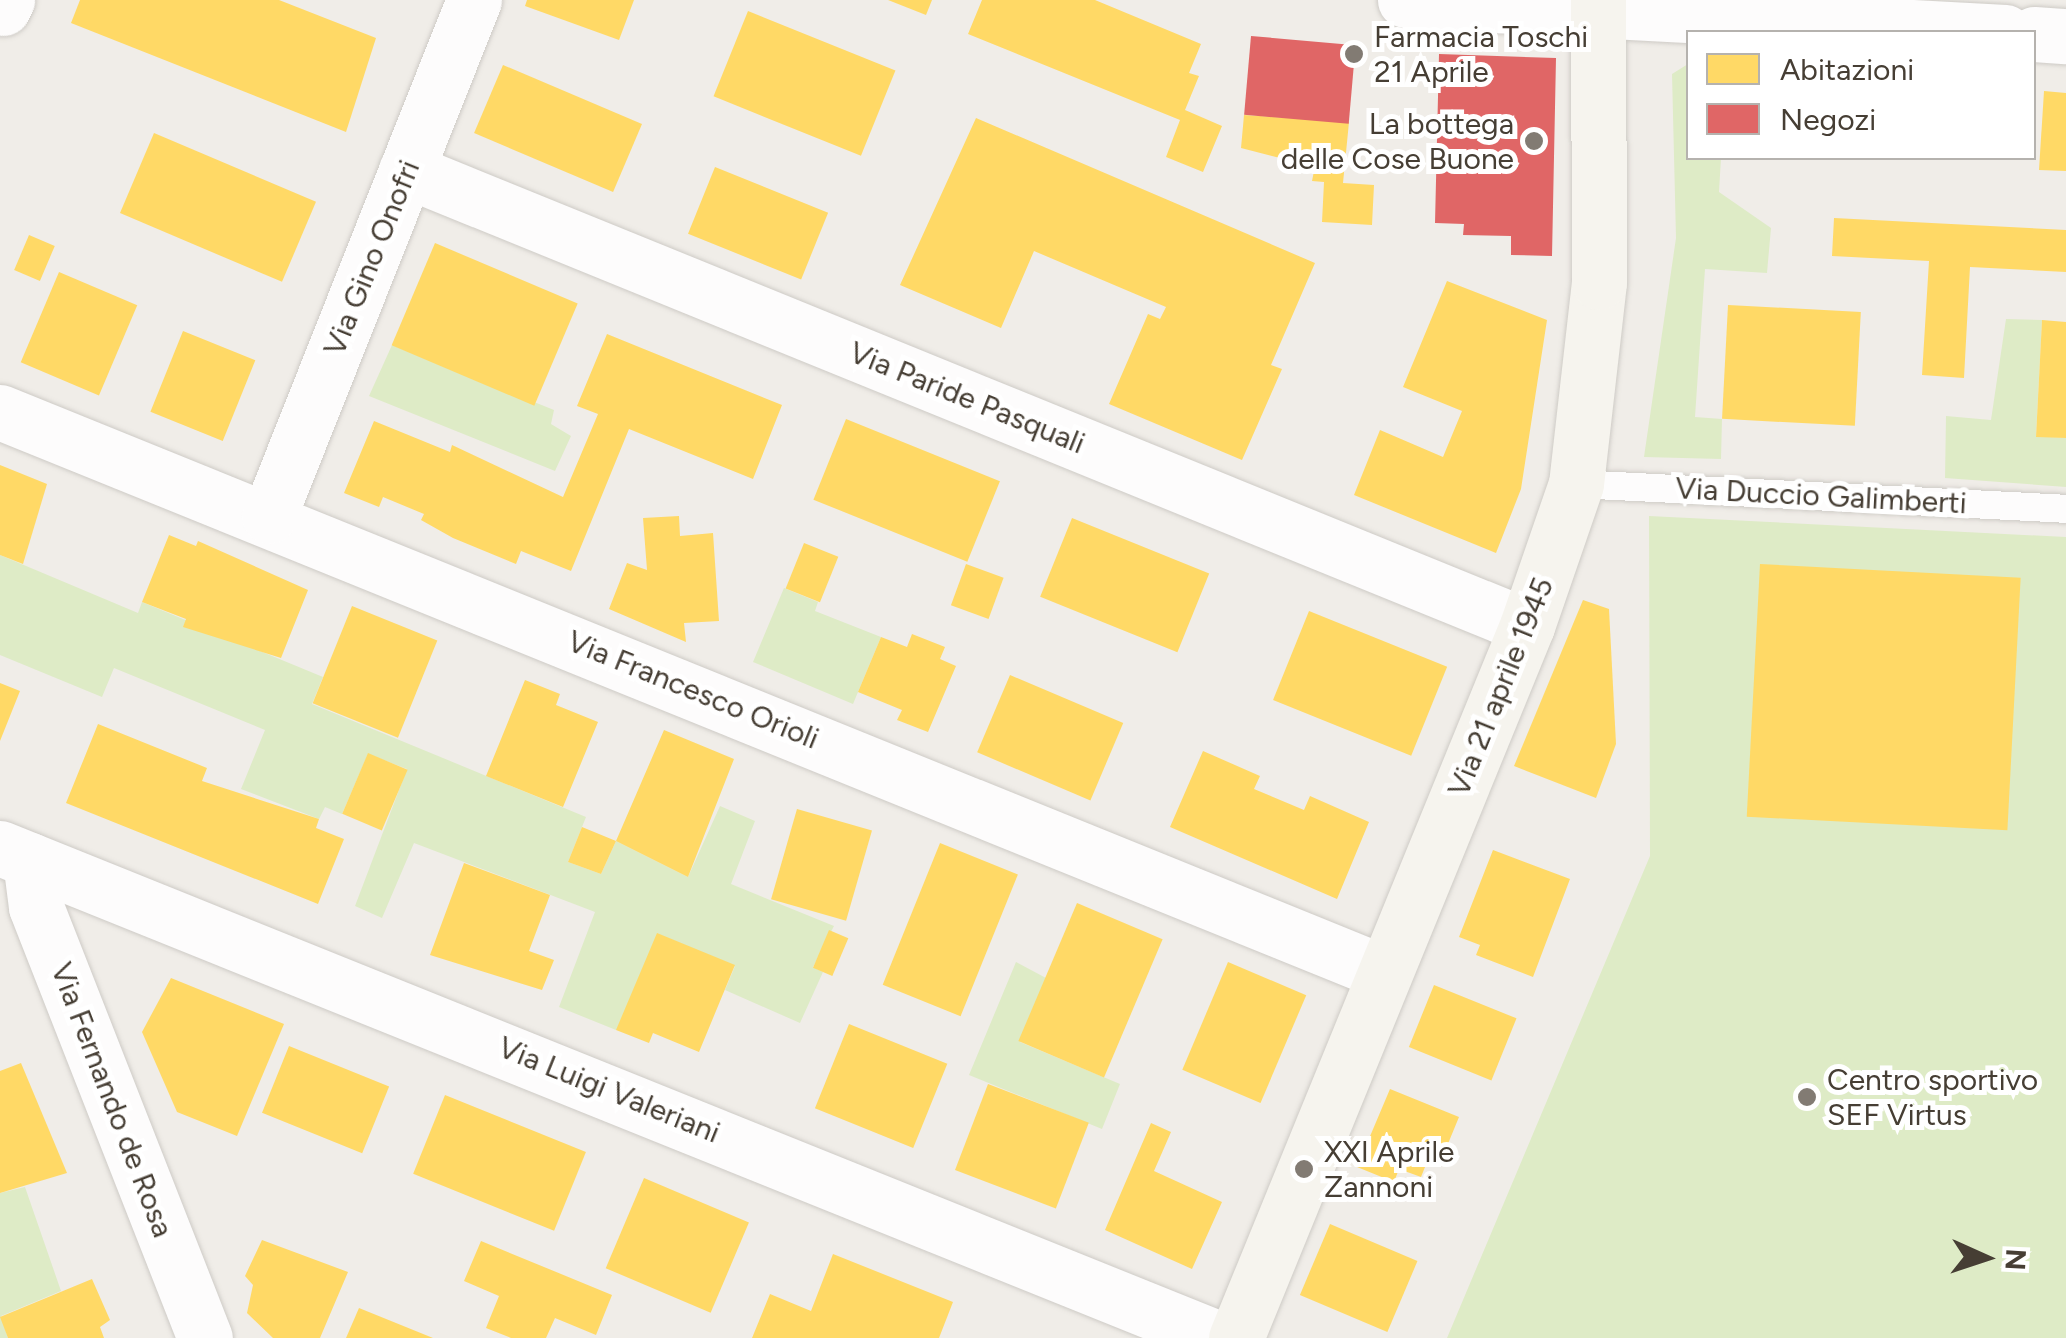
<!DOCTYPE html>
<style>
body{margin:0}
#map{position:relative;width:2066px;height:1338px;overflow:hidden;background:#f0ede8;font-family:Figtree,sans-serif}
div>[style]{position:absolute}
.green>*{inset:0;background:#deebc6}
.homes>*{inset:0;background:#ffd966;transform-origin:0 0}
.shops>*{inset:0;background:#e06666;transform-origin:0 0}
.roads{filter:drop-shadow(0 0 2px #cecbc6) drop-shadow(0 0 2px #cecbc6)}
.lane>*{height:28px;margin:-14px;padding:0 14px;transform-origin:14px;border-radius:14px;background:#fdfcfc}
.street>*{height:55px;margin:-27.5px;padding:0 27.5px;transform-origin:27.5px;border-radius:27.5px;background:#fdfcfc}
.secondary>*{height:55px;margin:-27.5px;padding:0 27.5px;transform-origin:27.5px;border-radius:27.5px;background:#f6f4ee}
.dots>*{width:28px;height:28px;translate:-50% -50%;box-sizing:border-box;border:5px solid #fff;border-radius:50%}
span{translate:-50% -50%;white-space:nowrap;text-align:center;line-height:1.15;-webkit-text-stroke:10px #fff;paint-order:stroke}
.poi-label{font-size:30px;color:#463e34}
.left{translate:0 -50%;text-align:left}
.right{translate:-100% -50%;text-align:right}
.street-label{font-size:30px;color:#463e34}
.legend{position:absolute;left:1686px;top:30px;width:350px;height:130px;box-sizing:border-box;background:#fff;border:2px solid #b5b2ae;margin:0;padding:12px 18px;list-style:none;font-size:30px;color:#463e34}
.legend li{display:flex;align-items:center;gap:20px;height:50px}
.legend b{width:50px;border:2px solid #b5b2ae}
.north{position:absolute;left:1936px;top:1208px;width:100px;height:100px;-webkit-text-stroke:8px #fff;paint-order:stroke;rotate:93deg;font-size:28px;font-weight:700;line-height:40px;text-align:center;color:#463e34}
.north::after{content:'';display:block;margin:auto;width:35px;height:45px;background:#463e34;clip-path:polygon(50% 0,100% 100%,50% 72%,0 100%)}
</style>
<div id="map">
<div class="green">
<i style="clip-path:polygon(1688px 64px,1688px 158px,1721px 158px,1719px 192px,1771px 228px,1767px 273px,1705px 269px,1695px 417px,1722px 419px,1721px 459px,1644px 457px,1676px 238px,1672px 74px)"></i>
<i style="clip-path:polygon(2006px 319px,2042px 320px,2036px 436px,2066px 438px,2066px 487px,1945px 478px,1946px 416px,1991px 420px)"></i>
<i style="clip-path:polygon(392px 345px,554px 410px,551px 424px,571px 436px,555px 471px,369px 396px)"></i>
<i style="clip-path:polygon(1649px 516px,2066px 537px,2066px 1338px,1447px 1338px,1650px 856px)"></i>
<i style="clip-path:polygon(0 555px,138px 613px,142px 602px,323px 677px,312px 704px,586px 817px,568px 862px,601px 874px,616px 841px,688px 877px,720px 806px,755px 821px,731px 884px,834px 926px,813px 967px,823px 972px,800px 1023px,725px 990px,735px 966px,616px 1030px,559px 1007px,595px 912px,414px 843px,382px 918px,355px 906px,407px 769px,368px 754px,342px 814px,325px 807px,319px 819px,241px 789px,265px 730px,114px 668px,102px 697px,0 655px)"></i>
<i style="clip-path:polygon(784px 588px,818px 602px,815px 611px,881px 637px,853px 704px,753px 662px)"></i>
<i style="clip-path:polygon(1016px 962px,1046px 978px,1020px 1042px,1120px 1084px,1102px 1129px,969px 1075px)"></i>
<i style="clip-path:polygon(25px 1187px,61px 1291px,1px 1316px,8px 1338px,0 1338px,0 1193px)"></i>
</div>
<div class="homes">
<i style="clip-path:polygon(80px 0,279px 0,376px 38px,346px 132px,71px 23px)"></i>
<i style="clip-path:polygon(527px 0,634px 0,619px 40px,525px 6px)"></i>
<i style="clip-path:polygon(888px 0,932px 0,926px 15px)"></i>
<i style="clip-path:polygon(982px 0,1095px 0,1201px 44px,1189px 73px,1199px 76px,1185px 110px,1222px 126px,1203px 172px,1166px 157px,1180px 120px,968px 34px)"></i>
<i style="left:748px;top:11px;width:159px;height:92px;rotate:22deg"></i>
<i style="left:503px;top:65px;width:151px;height:74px;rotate:23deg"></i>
<i style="clip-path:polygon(2044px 91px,2066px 93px,2066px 171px,2039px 170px)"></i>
<i style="clip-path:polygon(1244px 115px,1349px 122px,1343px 183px,1374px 185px,1372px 225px,1322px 222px,1324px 182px,1312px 181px,1314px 171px,1287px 169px,1288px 160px,1241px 148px)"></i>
<i style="clip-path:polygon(976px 118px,1315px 263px,1271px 365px,1282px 369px,1242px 460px,1109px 404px,1148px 314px,1160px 319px,1166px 307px,1034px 251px,1001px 328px,900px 285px)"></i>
<i style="left:154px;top:133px;width:176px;height:87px;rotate:23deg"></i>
<i style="left:715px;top:167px;width:122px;height:72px;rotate:22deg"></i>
<i style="clip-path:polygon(1834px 218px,2066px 230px,2066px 272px,1970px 267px,1964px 378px,1922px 375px,1929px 261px,1832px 256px)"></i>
<i style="left:29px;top:235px;width:28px;height:38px;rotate:23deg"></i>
<i style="left:435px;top:243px;width:155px;height:111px;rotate:23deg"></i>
<i style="left:59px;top:272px;width:85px;height:98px;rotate:23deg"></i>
<i style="clip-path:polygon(1447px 281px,1547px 320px,1521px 489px,1496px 553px,1354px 495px,1380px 430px,1443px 457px,1462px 411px,1403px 387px)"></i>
<i style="left:1728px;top:305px;width:133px;height:114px;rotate:3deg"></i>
<i style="clip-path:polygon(2042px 320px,2066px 322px,2066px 438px,2036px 437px)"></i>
<i style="left:183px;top:331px;width:78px;height:87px;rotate:22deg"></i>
<i style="clip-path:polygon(607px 334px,782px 405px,753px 479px,629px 429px,571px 571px,521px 551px,516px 564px,453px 538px,421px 520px,424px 514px,383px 497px,379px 507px,344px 493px,374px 421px,450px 452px,452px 445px,563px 497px,598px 414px,577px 406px)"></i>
<i style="left:846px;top:419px;width:166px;height:87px;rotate:22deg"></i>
<i style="clip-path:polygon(0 465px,47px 484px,23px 564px,0 555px)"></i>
<i style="clip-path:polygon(679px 516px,680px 536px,713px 533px,719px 621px,684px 623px,686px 642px,609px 609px,627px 563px,647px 570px,643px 518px)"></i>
<i style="left:1072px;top:518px;width:148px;height:85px;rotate:22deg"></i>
<i style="clip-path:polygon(169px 535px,196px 546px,198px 541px,308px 590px,281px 658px,183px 627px,186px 619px,142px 602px)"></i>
<i style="left:804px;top:543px;width:37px;height:49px;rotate:22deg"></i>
<i style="left:966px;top:564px;width:40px;height:44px;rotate:20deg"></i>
<i style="left:1760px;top:564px;width:261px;height:253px;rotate:3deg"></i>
<i style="clip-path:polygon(1583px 600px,1609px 609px,1616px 744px,1596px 798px,1514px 766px)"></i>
<i style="left:352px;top:606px;width:92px;height:105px;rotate:22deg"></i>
<i style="left:1309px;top:611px;width:149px;height:96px;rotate:22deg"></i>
<i style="clip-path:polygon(912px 634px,945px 647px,940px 659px,956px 666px,928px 732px,897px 720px,902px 710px,858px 692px,881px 637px,907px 647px)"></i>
<i style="left:1010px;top:675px;width:123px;height:84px;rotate:23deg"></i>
<i style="clip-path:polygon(525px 680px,560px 694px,556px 705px,598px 722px,563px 807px,486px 776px)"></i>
<i style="clip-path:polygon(0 683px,20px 691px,0 741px)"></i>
<i style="clip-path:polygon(98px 724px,207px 768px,202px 781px,319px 819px,316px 828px,344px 839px,318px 904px,66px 803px)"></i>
<i style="clip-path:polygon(664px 730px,734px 759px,688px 877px,616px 841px,601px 874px,568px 862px,582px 827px,616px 841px)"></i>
<i style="clip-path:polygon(1203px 751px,1260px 776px,1254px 789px,1304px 810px,1310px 796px,1369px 822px,1337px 899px,1170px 827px)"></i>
<i style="left:368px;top:753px;width:43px;height:66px;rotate:23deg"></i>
<i style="left:797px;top:809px;width:78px;height:94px;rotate:16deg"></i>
<i style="left:940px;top:843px;width:84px;height:153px;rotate:22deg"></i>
<i style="clip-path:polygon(1493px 850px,1570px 879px,1533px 977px,1476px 955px,1480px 945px,1459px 937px)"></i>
<i style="clip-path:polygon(464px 863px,550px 895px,529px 951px,554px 960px,542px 990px,430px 955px)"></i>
<i style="left:1077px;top:903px;width:93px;height:150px;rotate:23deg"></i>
<i style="left:829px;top:930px;width:21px;height:41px;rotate:23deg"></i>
<i style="clip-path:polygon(657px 933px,735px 965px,699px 1052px,653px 1033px,649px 1043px,616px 1030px)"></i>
<i style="left:1228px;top:962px;width:85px;height:117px;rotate:23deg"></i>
<i style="clip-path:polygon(171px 978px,284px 1024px,237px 1136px,177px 1112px,142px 1032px)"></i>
<i style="left:1434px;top:985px;width:89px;height:67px;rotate:22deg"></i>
<i style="left:849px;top:1024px;width:106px;height:91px;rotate:22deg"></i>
<i style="left:289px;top:1046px;width:108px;height:72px;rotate:22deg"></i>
<i style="clip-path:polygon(21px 1063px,67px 1173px,0 1193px,0 1071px)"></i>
<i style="left:988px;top:1084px;width:108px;height:92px;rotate:21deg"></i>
<i style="clip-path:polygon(1390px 1089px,1459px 1117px,1445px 1151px,1433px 1147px,1421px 1177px,1399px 1169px,1394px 1182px,1357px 1167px)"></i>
<i style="left:445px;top:1095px;width:152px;height:85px;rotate:22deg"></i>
<i style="clip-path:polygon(1151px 1123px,1171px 1132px,1154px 1171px,1222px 1202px,1192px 1269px,1105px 1230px)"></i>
<i style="left:644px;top:1178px;width:114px;height:98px;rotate:23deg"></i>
<i style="left:1330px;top:1224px;width:95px;height:77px;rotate:23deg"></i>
<i style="clip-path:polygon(262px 1240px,348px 1272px,320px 1338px,273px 1338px,247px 1313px,253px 1285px,245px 1276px)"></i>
<i style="clip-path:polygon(481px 1241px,612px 1295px,596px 1335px,555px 1318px,546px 1338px,511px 1338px,486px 1328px,499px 1296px,464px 1281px)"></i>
<i style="clip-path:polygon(833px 1254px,953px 1302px,939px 1338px,752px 1338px,770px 1294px,811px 1311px)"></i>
<i style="clip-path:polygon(92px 1279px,110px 1320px,100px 1327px,104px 1338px,8px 1338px,0 1317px)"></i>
<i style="clip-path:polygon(359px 1308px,433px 1338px,346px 1338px)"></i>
</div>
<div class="shops">
<i style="left:1251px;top:36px;width:105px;height:79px;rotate:5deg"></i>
<i style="clip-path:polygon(1439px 54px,1556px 58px,1552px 256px,1511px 255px,1511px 236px,1463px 235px,1464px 224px,1435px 223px)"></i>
</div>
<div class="roads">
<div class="lane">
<i style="left:1576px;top:484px;width:491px;rotate:2.9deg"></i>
</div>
<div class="street">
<i style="left:1405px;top:0;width:601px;rotate:3.05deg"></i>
<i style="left:3px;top:8px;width:9px;rotate:-63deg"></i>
<i style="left:2034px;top:34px;width:32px;rotate:4deg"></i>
<i style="left:406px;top:170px;width:1210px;rotate:22.14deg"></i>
<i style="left:0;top:412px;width:1494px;rotate:22.05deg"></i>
<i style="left:269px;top:516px;width:555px;rotate:-68.33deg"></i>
<i style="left:0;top:848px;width:1312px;rotate:21.93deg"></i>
<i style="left:30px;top:860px;width:47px;rotate:82.7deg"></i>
<i style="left:36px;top:907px;width:463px;rotate:68.6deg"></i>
</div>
<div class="secondary">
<i style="left:1236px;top:1338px;width:769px;rotate:-67.77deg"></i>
<i style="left:1527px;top:626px;width:150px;rotate:-71deg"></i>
<i style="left:1576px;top:484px;width:203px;rotate:-83.5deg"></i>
<i style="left:1599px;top:282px;width:282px;rotate:-90.2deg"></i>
</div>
</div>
<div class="dots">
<i style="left:1354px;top:54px;background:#827b73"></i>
<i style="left:1534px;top:141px;background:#827b73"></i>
<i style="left:1807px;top:1097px;background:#827b73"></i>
<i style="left:1304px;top:1169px;background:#827b73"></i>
</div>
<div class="poi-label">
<span class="left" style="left:1374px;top:54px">Farmacia Toschi<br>21 Aprile</span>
<span class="right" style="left:1514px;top:141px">La bottega<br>delle Cose Buone</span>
<span class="left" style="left:1827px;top:1097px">Centro sportivo<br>SEF Virtus</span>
<span class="left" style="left:1324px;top:1169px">XXI Aprile<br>Zannoni</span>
</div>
<div class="street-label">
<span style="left:372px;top:258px;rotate:-68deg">Via Gino Onofri</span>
<span style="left:967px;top:398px;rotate:22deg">Via Paride Pasquali</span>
<span style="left:1821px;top:496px;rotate:3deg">Via Duccio Galimberti</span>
<span style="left:1501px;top:687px;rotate:-68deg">Via 21 aprile 1945</span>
<span style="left:693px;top:690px;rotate:22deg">Via Francesco Orioli</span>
<span style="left:609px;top:1090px;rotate:22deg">Via Luigi Valeriani</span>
<span style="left:112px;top:1100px;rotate:69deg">Via Fernando de Rosa</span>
</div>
<ul class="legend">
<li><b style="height:28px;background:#ffd966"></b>Abitazioni</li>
<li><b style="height:28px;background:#e06666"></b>Negozi</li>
</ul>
<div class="north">N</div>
</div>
